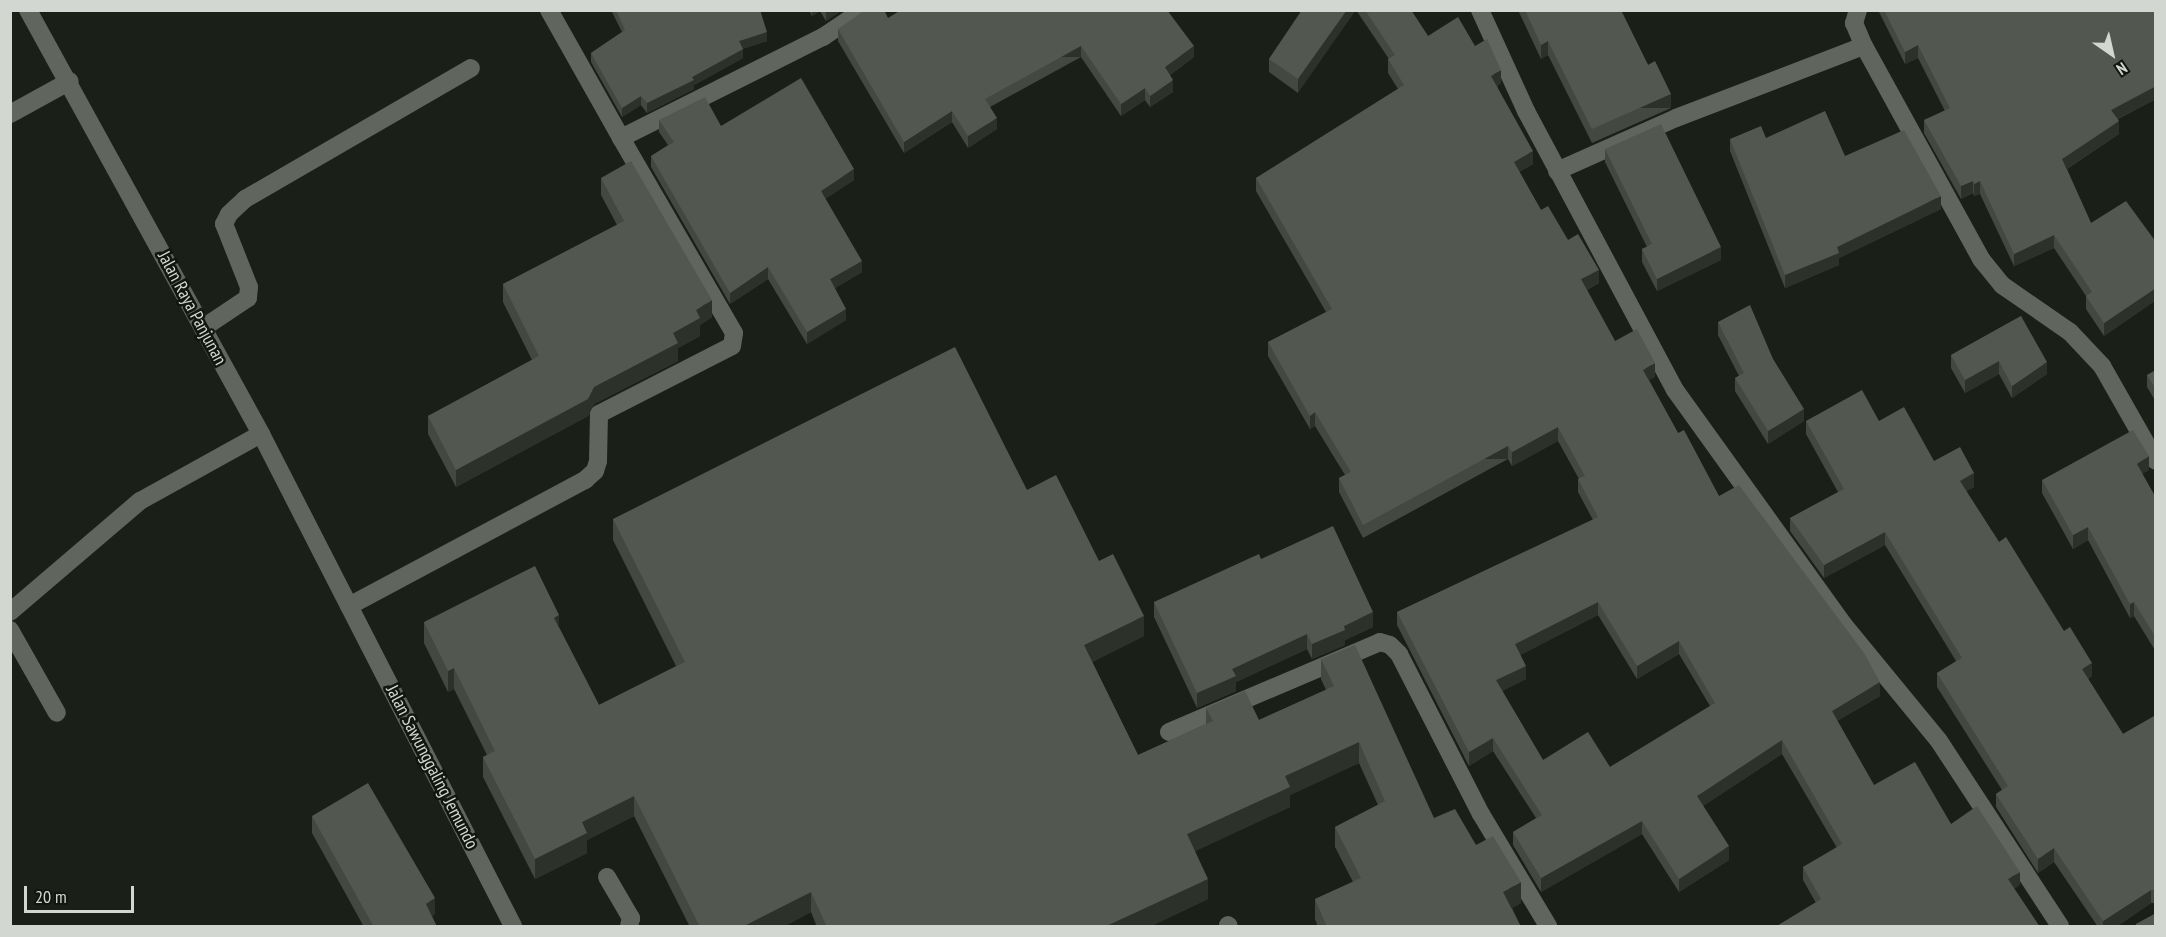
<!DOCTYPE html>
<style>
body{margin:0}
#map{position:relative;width:2166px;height:937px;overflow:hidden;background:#1a1f17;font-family:"PT Sans Narrow",sans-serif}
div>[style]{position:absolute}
.service>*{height:18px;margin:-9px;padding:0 9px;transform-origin:9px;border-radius:9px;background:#60665d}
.minor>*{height:18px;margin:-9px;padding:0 9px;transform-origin:9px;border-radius:9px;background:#60665d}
.secondary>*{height:18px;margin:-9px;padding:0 9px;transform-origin:9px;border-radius:9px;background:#60665d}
.wall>*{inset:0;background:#434940}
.shaded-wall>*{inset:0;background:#2c3229;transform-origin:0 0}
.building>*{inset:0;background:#525850}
span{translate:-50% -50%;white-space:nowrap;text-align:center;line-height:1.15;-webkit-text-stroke:5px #11160e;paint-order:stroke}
.street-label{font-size:18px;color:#d3d7d2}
.frame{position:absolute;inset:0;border:12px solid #d3d7d2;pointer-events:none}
.north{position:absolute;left:2082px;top:24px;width:60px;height:60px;-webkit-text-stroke:4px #11160e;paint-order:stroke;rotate:146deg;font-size:16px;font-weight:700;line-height:24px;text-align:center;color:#d3d7d2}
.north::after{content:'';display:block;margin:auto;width:21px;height:27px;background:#d3d7d2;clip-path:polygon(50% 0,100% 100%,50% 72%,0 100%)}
.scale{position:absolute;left:24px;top:886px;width:110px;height:27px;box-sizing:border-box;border:3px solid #d3d7d2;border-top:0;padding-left:8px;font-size:18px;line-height:21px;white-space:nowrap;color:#d3d7d2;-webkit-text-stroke:4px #11160e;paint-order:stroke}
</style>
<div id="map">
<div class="service">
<i style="left:10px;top:114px;width:68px;rotate:-28.8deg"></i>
<i style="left:203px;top:328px;width:54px;rotate:-33.7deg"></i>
<i style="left:248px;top:298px;width:11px;rotate:-85deg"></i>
<i style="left:249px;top:287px;width:68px;rotate:-111.6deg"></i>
<i style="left:224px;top:224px;width:11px;rotate:-63deg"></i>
<i style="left:229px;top:214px;width:22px;rotate:-43deg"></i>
<i style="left:245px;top:199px;width:261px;rotate:-30.1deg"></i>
<i style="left:349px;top:606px;width:268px;rotate:-28.1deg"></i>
<i style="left:585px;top:480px;width:13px;rotate:-42deg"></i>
<i style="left:595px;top:471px;width:10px;rotate:-73deg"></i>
<i style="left:598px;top:461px;width:47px;rotate:-88.8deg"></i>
<i style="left:599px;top:414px;width:149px;rotate:-27.1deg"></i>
<i style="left:732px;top:346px;width:13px;rotate:-81deg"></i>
<i style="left:734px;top:333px;width:225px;rotate:-120.1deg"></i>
<i style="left:10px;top:612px;width:171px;rotate:-40.5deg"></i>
<i style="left:140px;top:501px;width:138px;rotate:-29deg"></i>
<i style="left:10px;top:630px;width:95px;rotate:60.5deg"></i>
<i style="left:607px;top:877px;width:48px;rotate:59.7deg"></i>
<i style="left:631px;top:918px;width:8px;rotate:104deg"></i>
</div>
<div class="minor">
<i style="left:549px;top:10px;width:147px;rotate:60.6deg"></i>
<i style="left:621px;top:138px;width:226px;rotate:-26.6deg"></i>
<i style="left:823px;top:37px;width:48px;rotate:-34deg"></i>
<i style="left:1480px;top:10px;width:111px;rotate:65.5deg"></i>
<i style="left:1526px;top:111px;width:316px;rotate:61.9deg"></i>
<i style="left:1675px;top:390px;width:288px;rotate:54.3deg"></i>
<i style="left:1843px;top:624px;width:151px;rotate:50.6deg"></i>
<i style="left:1939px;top:741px;width:221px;rotate:56.8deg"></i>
<i style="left:1858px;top:10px;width:14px;rotate:107deg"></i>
<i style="left:1854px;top:23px;width:25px;rotate:67deg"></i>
<i style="left:1864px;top:46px;width:243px;rotate:61.2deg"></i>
<i style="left:1981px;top:259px;width:33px;rotate:51deg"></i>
<i style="left:2002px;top:285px;width:83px;rotate:34.7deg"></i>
<i style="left:2070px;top:332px;width:47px;rotate:46.7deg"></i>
<i style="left:2102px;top:366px;width:109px;rotate:60.4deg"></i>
<i style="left:1557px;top:171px;width:130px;rotate:-24deg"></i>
<i style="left:1676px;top:118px;width:201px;rotate:-21deg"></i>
<i style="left:1169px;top:732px;width:229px;rotate:-23.1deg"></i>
<i style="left:1380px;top:642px;width:10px;rotate:17deg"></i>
<i style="left:1390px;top:645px;width:13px;rotate:45deg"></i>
<i style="left:1399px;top:654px;width:180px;rotate:62.9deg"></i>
<i style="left:1481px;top:814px;width:131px;rotate:59.1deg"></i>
<i style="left:1228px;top:925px;width:1px;rotate:45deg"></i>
</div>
<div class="secondary">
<i style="left:28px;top:10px;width:484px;rotate:61.2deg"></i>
<i style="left:261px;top:434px;width:553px;rotate:62.88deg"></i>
</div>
<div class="wall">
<i style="clip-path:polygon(611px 10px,760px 10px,767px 41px,742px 49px,743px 58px,694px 85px,694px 89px,647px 113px,641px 105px,622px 117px,591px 62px,591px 53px,622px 32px)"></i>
<i style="clip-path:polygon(809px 10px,842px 10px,826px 21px,820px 11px,812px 16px)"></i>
<i style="clip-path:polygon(1302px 10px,1298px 93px,1269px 72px,1269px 59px)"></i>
<i style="clip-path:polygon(evenodd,1356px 10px,1411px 10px,1428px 36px,1475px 46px,1501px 83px,1497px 86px,1533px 164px,1519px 172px,1541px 210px,1568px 240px,1599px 283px,1587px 290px,1615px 341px,1655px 377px,1649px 380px,1678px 433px,1719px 496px,1880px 696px,1837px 721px,1874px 785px,1951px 824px,2020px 885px,1816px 903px,1803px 880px,1803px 867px,1837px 848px,1782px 754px,1703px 806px,1729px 860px,1679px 892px,1642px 834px,1541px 892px,1513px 845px,1513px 832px,1536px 818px,1493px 751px,1469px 766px,1397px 625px,1397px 612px,1593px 520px,1578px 492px,1578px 479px,1579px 479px,1558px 441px,1512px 466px,1508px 459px,1363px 538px,1339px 492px,1339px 478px,1345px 475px,1315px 426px,1310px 429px,1268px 356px,1268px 342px,1326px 312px,1256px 191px,1256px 178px,1398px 89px,1388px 73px,1388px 59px,1389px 59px,1356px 10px,1598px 615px,1637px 679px,1679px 654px,1710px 706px,1610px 767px,1543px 760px,1502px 691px,1526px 679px,1520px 655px,1598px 615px)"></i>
<i style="clip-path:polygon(1518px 10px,1622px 10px,1621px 11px,1648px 65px,1671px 108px,1592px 143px,1548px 55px,1541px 59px)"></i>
<i style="clip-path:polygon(1878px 10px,2156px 10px,2156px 99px,2118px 119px,2119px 134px,2067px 169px,2091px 223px,2156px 242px,2156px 300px,2104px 336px,2086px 309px,2086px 296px,2054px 248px,2014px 266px,1980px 194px,1974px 196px,1973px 193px,1961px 199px,1924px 133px,1924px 120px,1945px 111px,1918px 58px,1905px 64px)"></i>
<i style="clip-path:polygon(888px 18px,1194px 57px,1170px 75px,1173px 92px,1150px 107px,1145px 100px,1121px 116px,1081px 57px,990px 107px,997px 129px,968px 148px,952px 122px,904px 153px,838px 41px,838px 29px)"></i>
<i style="clip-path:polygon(659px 120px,721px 126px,854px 180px,825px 199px,862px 272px,835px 288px,846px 320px,807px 344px,768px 279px,730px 304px,651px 167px,651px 156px,668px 145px,659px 132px)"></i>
<i style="clip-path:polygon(1766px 138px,1845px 156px,1941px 209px,1839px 258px,1839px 265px,1785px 288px,1730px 151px,1730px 139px)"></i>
<i style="clip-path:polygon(1605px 149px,1721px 260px,1657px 291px,1642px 262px,1642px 249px,1647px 247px,1605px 162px)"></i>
<i style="clip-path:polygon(601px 178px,712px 317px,700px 325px,700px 336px,678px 348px,678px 361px,594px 404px,588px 416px,456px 487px,428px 434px,428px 416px,532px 360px,503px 302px,503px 284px,617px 225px,601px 195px)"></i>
<i style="clip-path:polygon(2021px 316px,2047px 374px,2012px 398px,1999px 374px,1965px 393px,1951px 368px,1951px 355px)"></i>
<i style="clip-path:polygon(1718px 322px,1773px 359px,1804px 421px,1768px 444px,1735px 391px,1735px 378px,1739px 376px,1718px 335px)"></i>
<i style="clip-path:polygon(2156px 370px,2156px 402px,2147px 387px,2147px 375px)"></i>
<i style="clip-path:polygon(1806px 421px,1879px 421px,1934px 461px,1974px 487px,1966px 491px,1999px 542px,2092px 676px,2088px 679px,2123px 734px,2156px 715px,2156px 903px,2151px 903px,2116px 927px,2098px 927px,2054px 862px,2038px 873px,1996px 807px,1996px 794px,2002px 790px,1937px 687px,1937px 673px,1956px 661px,1885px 545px,1824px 578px,1790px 531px,1790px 518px,1838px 492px,1806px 434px)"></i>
<i style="clip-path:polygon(2149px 470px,2142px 474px,2156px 498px,2156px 652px,2134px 616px,2130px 618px,2088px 540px,2073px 549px,2042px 493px,2042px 480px)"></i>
<i style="clip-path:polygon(1027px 490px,1099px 561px,1144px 636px,1092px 662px,1138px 755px,1206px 724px,1206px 708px,1259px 720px,1326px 690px,1321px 679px,1321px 659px,1434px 818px,1476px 845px,1521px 903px,1512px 908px,1521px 927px,1318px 927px,1315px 919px,1315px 899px,1353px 882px,1335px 847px,1335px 827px,1378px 805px,1359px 763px,1290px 795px,1290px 807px,1195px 851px,1208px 899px,1149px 927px,817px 927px,811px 912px,783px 927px,690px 927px,634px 816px,587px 840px,587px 853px,535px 879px,483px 777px,483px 757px,487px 755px,454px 689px,448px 692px,424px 643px,424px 622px,559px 627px,599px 705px,676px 666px,613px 540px,613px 519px)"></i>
<i style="clip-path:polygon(1261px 559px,1373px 627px,1345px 640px,1345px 645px,1312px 659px,1307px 649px,1236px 682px,1236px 691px,1197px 708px,1154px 617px,1154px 602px)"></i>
<i style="clip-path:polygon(312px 816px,435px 914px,432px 916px,437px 927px,364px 927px,312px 833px)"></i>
</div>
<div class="shaded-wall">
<i style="clip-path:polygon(812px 10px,820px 10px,820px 11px,812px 16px)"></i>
<i style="clip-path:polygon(826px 10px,842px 10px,826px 21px)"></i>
<i style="clip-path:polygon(1347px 10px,1356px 10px,1298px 93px,1298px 79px)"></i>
<i style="clip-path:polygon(767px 32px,767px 41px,739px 50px,739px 41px)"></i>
<i style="clip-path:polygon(1548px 41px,1548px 55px,1541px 59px,1541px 45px)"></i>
<i style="clip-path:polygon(1918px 45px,1918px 58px,1905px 64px,1905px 52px)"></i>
<i style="left:1081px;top:46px;width:11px;height:110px;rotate:90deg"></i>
<i style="clip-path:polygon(1194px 46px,1194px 57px,1165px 79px,1165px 67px)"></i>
<i style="clip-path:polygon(743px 49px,743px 58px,694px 85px,694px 89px,647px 113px,647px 103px,692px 77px)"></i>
<i style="clip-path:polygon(1501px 70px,1501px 83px,1491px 89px,1491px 76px)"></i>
<i style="clip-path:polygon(1173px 80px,1173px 92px,1150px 107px,1150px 96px)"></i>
<i style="clip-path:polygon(2156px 86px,2156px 99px,2111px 122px,2111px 110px)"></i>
<i style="clip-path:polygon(1145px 88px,1145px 100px,1121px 116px,1121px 104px)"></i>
<i style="left:1671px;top:94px;width:14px;height:86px;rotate:90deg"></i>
<i style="clip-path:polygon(641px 96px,641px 105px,622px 117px,622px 108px)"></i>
<i style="clip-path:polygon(952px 111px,952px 122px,904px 153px,904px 142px)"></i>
<i style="clip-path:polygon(997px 118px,997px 129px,968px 148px,968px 136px)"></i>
<i style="clip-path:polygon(2119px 121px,2119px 134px,2062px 172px,2062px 159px)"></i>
<i style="clip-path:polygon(1533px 151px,1533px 164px,1514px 175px,1514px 162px)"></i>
<i style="clip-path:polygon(854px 169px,854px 180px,821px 202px,821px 191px)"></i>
<i style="clip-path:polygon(1973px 181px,1973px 193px,1961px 199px,1961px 186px)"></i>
<i style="clip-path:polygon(1980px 181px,1980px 194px,1974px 196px,1974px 184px)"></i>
<i style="clip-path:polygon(1941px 196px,1941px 209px,1839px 258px,1839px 265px,1785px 288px,1785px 275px,1837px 247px)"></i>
<i style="clip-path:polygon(2054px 235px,2054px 248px,2014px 266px,2014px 254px)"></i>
<i style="clip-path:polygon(1721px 247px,1721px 260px,1657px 291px,1657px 279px)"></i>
<i style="clip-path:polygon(862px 261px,862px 272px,830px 291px,830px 279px)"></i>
<i style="clip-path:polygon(768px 267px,768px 279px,730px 304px,730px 293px)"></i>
<i style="clip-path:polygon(1599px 270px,1599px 283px,1581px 293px,1581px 279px)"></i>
<i style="clip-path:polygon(2156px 288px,2156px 300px,2104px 336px,2104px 323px)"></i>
<i style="clip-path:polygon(712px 300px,712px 317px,700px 325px,700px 336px,678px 348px,678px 361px,594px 404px,588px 416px,456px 487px,456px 470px,594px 387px,673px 333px,696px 310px)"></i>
<i style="clip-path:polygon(846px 309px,846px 320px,807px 344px,807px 332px)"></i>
<i style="clip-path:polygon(1999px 361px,1999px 374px,1965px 393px,1965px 380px)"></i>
<i style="clip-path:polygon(2047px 362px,2047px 374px,2012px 398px,2012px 386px)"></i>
<i style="clip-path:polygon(1655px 363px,1655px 377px,1643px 383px,1643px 370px)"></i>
<i style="clip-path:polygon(1804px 409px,1804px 421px,1768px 444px,1768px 431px)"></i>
<i style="clip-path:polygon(1315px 412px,1315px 426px,1310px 429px,1310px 416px)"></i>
<i style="clip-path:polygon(1558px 427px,1558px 441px,1512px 466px,1512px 452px)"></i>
<i style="left:1508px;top:446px;width:13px;height:165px;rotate:90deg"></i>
<i style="clip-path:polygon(2149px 456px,2149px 470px,2137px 477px,2137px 464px)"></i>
<i style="clip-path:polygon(1974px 473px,1974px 487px,1960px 494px,1960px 481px)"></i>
<i style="clip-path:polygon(2088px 527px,2088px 540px,2073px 549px,2073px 535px)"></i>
<i style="clip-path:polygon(1885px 532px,1885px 545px,1824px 578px,1824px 565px)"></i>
<i style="clip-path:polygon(1598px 602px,1598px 615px,1515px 658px,1515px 644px)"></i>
<i style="clip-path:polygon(2134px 602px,2134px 616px,2130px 618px,2130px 604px)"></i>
<i style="clip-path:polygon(1373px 612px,1373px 627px,1345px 640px,1345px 645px,1312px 659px,1312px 644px,1344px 626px)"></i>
<i style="clip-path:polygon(559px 615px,559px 636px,554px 618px)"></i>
<i style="clip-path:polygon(1144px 616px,1144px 636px,1084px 666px,1084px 645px)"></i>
<i style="clip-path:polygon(1307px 634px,1307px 649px,1236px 682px,1236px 691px,1197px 708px,1197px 693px,1232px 669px)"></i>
<i style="clip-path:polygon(1679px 641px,1679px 654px,1637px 679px,1637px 666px)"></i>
<i style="clip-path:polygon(2092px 663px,2092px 676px,2082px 683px,2082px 669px)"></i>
<i style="clip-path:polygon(1526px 666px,1526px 679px,1496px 694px,1496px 680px)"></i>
<i style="clip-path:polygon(454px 668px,454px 689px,448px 692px,448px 671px)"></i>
<i style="clip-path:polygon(1880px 682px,1880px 696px,1832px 724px,1832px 711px)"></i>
<i style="clip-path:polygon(1493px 738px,1493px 751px,1469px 766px,1469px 752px)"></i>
<i style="clip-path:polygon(1782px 740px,1782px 754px,1697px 810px,1697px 796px)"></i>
<i style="clip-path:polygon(1359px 742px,1359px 763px,1290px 795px,1290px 807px,1187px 855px,1187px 834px,1285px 776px)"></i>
<i style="clip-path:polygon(634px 796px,634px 816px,587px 840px,587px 853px,535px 879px,535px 859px,582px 822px)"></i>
<i style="clip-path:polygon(1642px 821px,1642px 834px,1541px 892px,1541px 878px)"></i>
<i style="clip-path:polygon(1729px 846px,1729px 860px,1679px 892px,1679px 879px)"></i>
<i style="clip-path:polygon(2054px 848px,2054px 862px,2038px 873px,2038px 859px)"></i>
<i style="clip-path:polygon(2020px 872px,2020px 885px,2008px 893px,2008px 879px)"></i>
<i style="clip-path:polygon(1208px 879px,1208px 899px,1149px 927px,1104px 927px)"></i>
<i style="clip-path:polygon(1521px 882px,1521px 903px,1503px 913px,1503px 892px)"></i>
<i style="clip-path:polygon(2151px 890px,2151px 903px,2116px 927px,2103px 927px,2103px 921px)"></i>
<i style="clip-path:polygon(811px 892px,811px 912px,783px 927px,742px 927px)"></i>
<i style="clip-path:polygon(435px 898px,435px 914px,426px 920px,426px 904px)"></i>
</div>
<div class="building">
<i style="clip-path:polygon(616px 10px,760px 10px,767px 32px,739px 41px,743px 49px,692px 77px,694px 80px,647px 103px,641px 96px,622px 108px,591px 53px,625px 30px)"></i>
<i style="clip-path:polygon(865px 10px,884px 10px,888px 18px,901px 10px,1167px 10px,1194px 46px,1165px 67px,1173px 80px,1150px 96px,1145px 88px,1121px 104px,1081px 46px,985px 99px,997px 118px,968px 136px,952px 111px,904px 142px,838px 29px)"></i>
<i style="clip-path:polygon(1302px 10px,1347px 10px,1298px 79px,1269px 59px)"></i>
<i style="clip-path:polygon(evenodd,1365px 10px,1411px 10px,1428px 36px,1458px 17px,1475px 46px,1487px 39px,1501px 70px,1491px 76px,1533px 151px,1514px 162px,1541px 210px,1548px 206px,1568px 240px,1578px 234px,1599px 270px,1581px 279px,1615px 341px,1637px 329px,1655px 363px,1643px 370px,1678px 433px,1684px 430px,1719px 496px,1739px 485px,1864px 653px,1880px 682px,1832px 711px,1874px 785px,1915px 762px,1951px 824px,1977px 806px,2020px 872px,2008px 879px,2040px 927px,1775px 927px,1821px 899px,1803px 867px,1842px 844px,1782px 740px,1697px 796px,1729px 846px,1679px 879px,1642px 821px,1541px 878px,1513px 832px,1542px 815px,1493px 738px,1469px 752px,1397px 612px,1598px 517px,1578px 479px,1585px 476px,1558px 427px,1512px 452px,1508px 446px,1363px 525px,1339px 478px,1351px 472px,1315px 412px,1310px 416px,1268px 342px,1332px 309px,1256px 178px,1404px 85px,1388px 59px,1395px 55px,1365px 10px,1598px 602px,1637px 666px,1679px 641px,1715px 703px,1610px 767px,1588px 732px,1543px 760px,1496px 680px,1526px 666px,1515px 644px,1598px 602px)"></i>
<i style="clip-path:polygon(1525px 10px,1621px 10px,1648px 65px,1655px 61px,1671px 94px,1592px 129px,1548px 41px,1541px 45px)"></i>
<i style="clip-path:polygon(1884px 10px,2156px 10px,2156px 86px,2111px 110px,2119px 121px,2062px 159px,2091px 223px,2126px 201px,2156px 242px,2156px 288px,2104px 323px,2086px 296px,2092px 292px,2054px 235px,2014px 254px,1980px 181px,1974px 184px,1973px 181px,1961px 186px,1924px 120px,1950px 108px,1918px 45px,1905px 52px)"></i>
<i style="clip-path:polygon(801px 78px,854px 169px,821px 191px,862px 261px,830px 279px,846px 309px,807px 332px,768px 267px,730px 293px,651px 156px,674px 142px,659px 120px,705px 97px,721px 126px)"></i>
<i style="clip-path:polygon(1825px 111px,1845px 156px,1904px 130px,1941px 196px,1837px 247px,1839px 253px,1785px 275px,1730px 139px,1761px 126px,1766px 138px)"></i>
<i style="clip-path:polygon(1661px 124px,1721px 247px,1657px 279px,1642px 249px,1652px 244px,1605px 149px)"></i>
<i style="clip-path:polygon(631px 161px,712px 300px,696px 310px,700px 318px,673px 333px,678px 343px,594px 387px,588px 399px,456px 470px,428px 416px,539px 356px,503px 284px,624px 221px,601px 178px)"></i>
<i style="clip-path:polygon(1750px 305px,1773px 359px,1804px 409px,1768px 431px,1735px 378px,1744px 373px,1718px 322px)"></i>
<i style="clip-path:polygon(2021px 316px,2047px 362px,2012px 386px,1999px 361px,1965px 380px,1951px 355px)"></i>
<i style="clip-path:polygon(955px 347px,1027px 490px,1056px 475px,1099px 561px,1113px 554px,1144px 616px,1084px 645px,1138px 755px,1213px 721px,1206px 708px,1245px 691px,1259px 720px,1334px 686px,1321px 659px,1355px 645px,1434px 818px,1455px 809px,1476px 845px,1493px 836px,1521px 882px,1503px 892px,1521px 927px,1327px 927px,1315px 899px,1361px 878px,1335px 827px,1385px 801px,1359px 742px,1285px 776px,1290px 787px,1187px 834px,1208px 879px,1104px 927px,827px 927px,811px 892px,742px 927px,700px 927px,634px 796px,582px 822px,587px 833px,535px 859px,483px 757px,495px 751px,454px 668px,448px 671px,424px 622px,535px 566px,559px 615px,554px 618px,599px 705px,685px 662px,613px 519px)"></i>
<i style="clip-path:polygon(2156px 370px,2156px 389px,2147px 375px)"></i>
<i style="clip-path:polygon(1862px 390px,1879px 421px,1904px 407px,1934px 461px,1960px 447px,1974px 473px,1960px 481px,1999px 542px,2006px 537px,2064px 631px,2070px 627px,2092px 663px,2082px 669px,2123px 734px,2156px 715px,2156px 890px,2151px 890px,2103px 921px,2054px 848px,2038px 859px,1996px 794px,2008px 786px,1937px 673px,1962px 658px,1885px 532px,1824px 565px,1790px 518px,1844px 489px,1806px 421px)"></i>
<i style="clip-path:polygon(2133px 430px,2149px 456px,2137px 464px,2156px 498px,2156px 638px,2134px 602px,2130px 604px,2088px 527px,2073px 535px,2042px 480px)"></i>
<i style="clip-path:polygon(1333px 526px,1373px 612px,1344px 626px,1345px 630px,1312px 644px,1307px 634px,1232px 669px,1236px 676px,1197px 693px,1154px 602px,1259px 554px,1261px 559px)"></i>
<i style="clip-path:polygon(368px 783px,435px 898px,426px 904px,437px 927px,374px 927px,312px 816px)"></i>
<i style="clip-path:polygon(2156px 913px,2156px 927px,2136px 927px,2136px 924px)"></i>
</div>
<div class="street-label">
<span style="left:192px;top:308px;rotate:62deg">Jalan Raya Panjunan</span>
<span style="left:432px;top:767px;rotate:63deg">Jalan Sawunggaling Jemundo</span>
</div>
<div class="frame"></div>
<div class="north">N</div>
<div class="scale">20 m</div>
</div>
